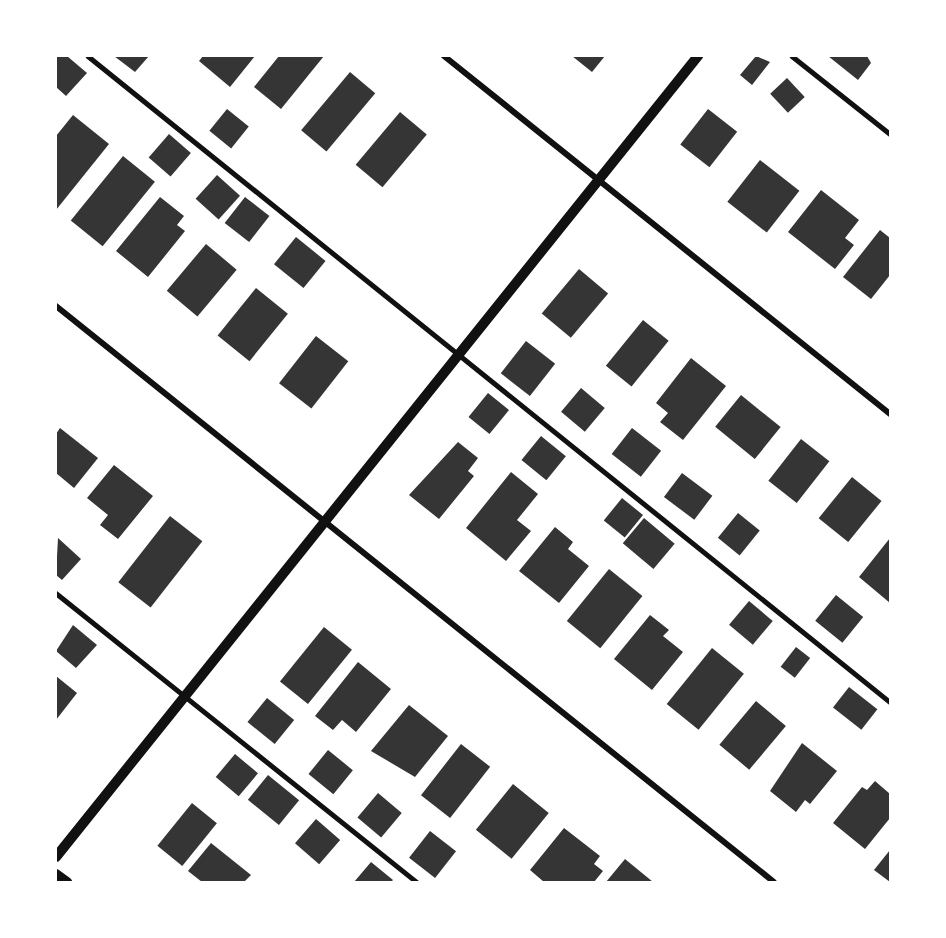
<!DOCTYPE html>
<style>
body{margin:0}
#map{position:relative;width:946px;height:938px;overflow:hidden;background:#fff;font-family:Quicksand,sans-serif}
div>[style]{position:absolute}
.building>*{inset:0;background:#353535;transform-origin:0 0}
.service>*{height:4.5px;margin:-2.25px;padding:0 2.25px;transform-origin:2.25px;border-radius:2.25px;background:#111}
.minor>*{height:6px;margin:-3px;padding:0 3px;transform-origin:3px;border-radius:3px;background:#111}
.tertiary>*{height:10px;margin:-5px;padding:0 5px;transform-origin:5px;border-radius:5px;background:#111}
span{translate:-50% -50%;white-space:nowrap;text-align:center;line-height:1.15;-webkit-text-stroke:6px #fff;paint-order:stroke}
.frame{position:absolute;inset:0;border:57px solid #fff;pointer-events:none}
</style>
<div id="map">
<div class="building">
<i style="clip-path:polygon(56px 56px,67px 56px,87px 73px,66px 96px,56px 87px)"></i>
<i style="clip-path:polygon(114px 56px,149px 56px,135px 72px)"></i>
<i style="clip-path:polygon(203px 56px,255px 56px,230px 87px,199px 61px)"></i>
<i style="clip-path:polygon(279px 56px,324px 56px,281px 109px,254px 87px)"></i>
<i style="clip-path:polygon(572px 56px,605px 56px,592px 72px)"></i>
<i style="clip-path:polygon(756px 56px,770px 62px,752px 85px,740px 75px)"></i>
<i style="clip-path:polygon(828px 56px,867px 56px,871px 63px,858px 80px)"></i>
<i style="left:350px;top:72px;width:33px;height:76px;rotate:40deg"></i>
<i style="left:787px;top:78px;width:26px;height:23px;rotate:47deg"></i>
<i style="left:227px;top:109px;width:28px;height:28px;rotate:39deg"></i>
<i style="left:708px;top:109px;width:37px;height:45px;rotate:38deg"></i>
<i style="left:400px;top:112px;width:35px;height:69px;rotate:40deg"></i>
<i style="clip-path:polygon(73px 115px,109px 144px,56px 210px,56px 136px)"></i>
<i style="left:169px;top:134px;width:29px;height:31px;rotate:41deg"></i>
<i style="left:123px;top:156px;width:41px;height:83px;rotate:39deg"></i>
<i style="left:760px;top:160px;width:50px;height:53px;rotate:38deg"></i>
<i style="left:217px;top:175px;width:31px;height:32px;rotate:42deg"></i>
<i style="clip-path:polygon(821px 190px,859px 220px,845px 238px,854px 245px,835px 269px,788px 232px)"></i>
<i style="clip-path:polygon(160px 197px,184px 216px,177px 225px,185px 231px,148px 277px,116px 251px)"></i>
<i style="left:245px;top:197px;width:31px;height:33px;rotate:38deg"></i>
<i style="clip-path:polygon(880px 230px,890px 238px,890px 275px,871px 299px,843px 277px)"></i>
<i style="left:296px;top:237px;width:38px;height:35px;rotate:39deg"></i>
<i style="left:206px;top:244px;width:40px;height:61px;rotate:40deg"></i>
<i style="left:579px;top:269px;width:38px;height:58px;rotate:40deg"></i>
<i style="left:256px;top:288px;width:41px;height:61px;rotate:39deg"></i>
<i style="left:643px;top:320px;width:33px;height:59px;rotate:39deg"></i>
<i style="left:316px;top:336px;width:41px;height:60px;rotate:38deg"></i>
<i style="left:526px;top:341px;width:37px;height:41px;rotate:38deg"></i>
<i style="clip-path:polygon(691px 358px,726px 386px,683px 440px,660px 422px,668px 413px,656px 403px)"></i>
<i style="left:581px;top:388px;width:31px;height:31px;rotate:40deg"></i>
<i style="left:488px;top:393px;width:27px;height:31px;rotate:39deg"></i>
<i style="left:741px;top:395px;width:51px;height:41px;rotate:39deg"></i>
<i style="clip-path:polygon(60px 428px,98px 458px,74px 488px,56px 473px,56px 434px)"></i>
<i style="left:632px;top:428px;width:37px;height:33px;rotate:38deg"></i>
<i style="left:541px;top:436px;width:32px;height:31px;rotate:39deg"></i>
<i style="left:801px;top:439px;width:36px;height:53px;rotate:38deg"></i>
<i style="clip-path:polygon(458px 442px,478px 458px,468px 471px,474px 476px,439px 519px,409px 495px)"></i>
<i style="clip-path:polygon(114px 465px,153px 496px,118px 539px,100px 525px,108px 515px,87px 498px)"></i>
<i style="clip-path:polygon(511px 472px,538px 494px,517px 520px,531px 531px,506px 561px,466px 528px)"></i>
<i style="left:682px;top:473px;width:38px;height:30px;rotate:37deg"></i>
<i style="left:852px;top:477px;width:38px;height:53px;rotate:39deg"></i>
<i style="left:622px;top:498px;width:27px;height:29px;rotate:39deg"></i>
<i style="left:738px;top:513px;width:28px;height:32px;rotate:39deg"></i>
<i style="left:170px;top:516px;width:41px;height:84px;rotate:38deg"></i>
<i style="left:644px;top:518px;width:40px;height:33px;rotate:40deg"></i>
<i style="clip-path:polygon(555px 527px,573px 542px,568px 549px,589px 566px,559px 603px,519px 571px)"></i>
<i style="clip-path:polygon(58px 538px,81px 559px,62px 580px,56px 575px)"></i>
<i style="clip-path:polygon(890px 538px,890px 603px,859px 577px)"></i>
<i style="left:609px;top:569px;width:43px;height:67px;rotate:39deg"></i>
<i style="left:836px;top:595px;width:35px;height:33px;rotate:39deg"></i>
<i style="left:749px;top:601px;width:31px;height:31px;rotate:40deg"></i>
<i style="clip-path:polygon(650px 615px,669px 630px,663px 636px,683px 652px,652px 690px,614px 659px)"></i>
<i style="clip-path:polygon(73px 625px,97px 645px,76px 668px,56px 651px)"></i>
<i style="left:324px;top:627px;width:36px;height:70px;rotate:39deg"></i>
<i style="left:796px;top:647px;width:18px;height:25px;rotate:38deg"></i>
<i style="left:712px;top:648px;width:41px;height:72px;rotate:39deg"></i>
<i style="clip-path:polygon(358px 662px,391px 689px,356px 732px,342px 720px,333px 730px,315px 716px)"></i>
<i style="clip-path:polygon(56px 676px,77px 693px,56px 720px)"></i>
<i style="left:849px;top:687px;width:36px;height:26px;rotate:38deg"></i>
<i style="left:267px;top:698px;width:35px;height:31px;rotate:39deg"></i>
<i style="left:756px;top:701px;width:39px;height:57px;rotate:40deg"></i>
<i style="clip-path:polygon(409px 705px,448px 736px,415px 777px,371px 751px)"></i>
<i style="clip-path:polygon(802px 743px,837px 771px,810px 804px,805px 800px,796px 812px,770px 791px)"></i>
<i style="left:461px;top:744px;width:37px;height:65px;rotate:38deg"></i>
<i style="left:328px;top:750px;width:32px;height:31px;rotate:39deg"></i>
<i style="left:235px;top:754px;width:30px;height:30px;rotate:40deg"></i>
<i style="left:268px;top:775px;width:40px;height:32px;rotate:39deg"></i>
<i style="clip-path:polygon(875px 781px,890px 794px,890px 818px,865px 849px,833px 823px,862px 787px,867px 790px)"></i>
<i style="left:513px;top:784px;width:46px;height:59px;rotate:39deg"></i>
<i style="left:378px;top:793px;width:31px;height:32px;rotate:40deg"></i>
<i style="left:192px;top:803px;width:32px;height:55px;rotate:39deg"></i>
<i style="left:316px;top:819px;width:32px;height:32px;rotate:41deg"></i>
<i style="clip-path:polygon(564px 828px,600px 856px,594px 864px,603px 871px,594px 882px,544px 882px,530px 870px)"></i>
<i style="left:430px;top:831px;width:33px;height:34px;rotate:38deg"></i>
<i style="clip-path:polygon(211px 843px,251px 875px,244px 882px,202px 882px,188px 871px)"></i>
<i style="clip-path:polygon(890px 850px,890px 882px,874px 870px)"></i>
<i style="clip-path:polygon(625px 859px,653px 882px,606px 882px)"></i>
<i style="clip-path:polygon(371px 862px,393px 880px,391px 882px,354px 882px)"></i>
</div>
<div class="service">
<i style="left:88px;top:56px;width:1030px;rotate:38.85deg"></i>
<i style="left:792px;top:56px;width:125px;rotate:38.5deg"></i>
<i style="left:56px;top:593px;width:462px;rotate:38.7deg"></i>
</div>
<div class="minor">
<i style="left:444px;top:56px;width:572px;rotate:38.75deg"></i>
<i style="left:56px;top:306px;width:920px;rotate:38.74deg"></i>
</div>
<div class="tertiary">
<i style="left:56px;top:857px;width:1027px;rotate:-51.29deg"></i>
<i style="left:56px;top:874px;width:14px;rotate:36deg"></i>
</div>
<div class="frame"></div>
</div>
